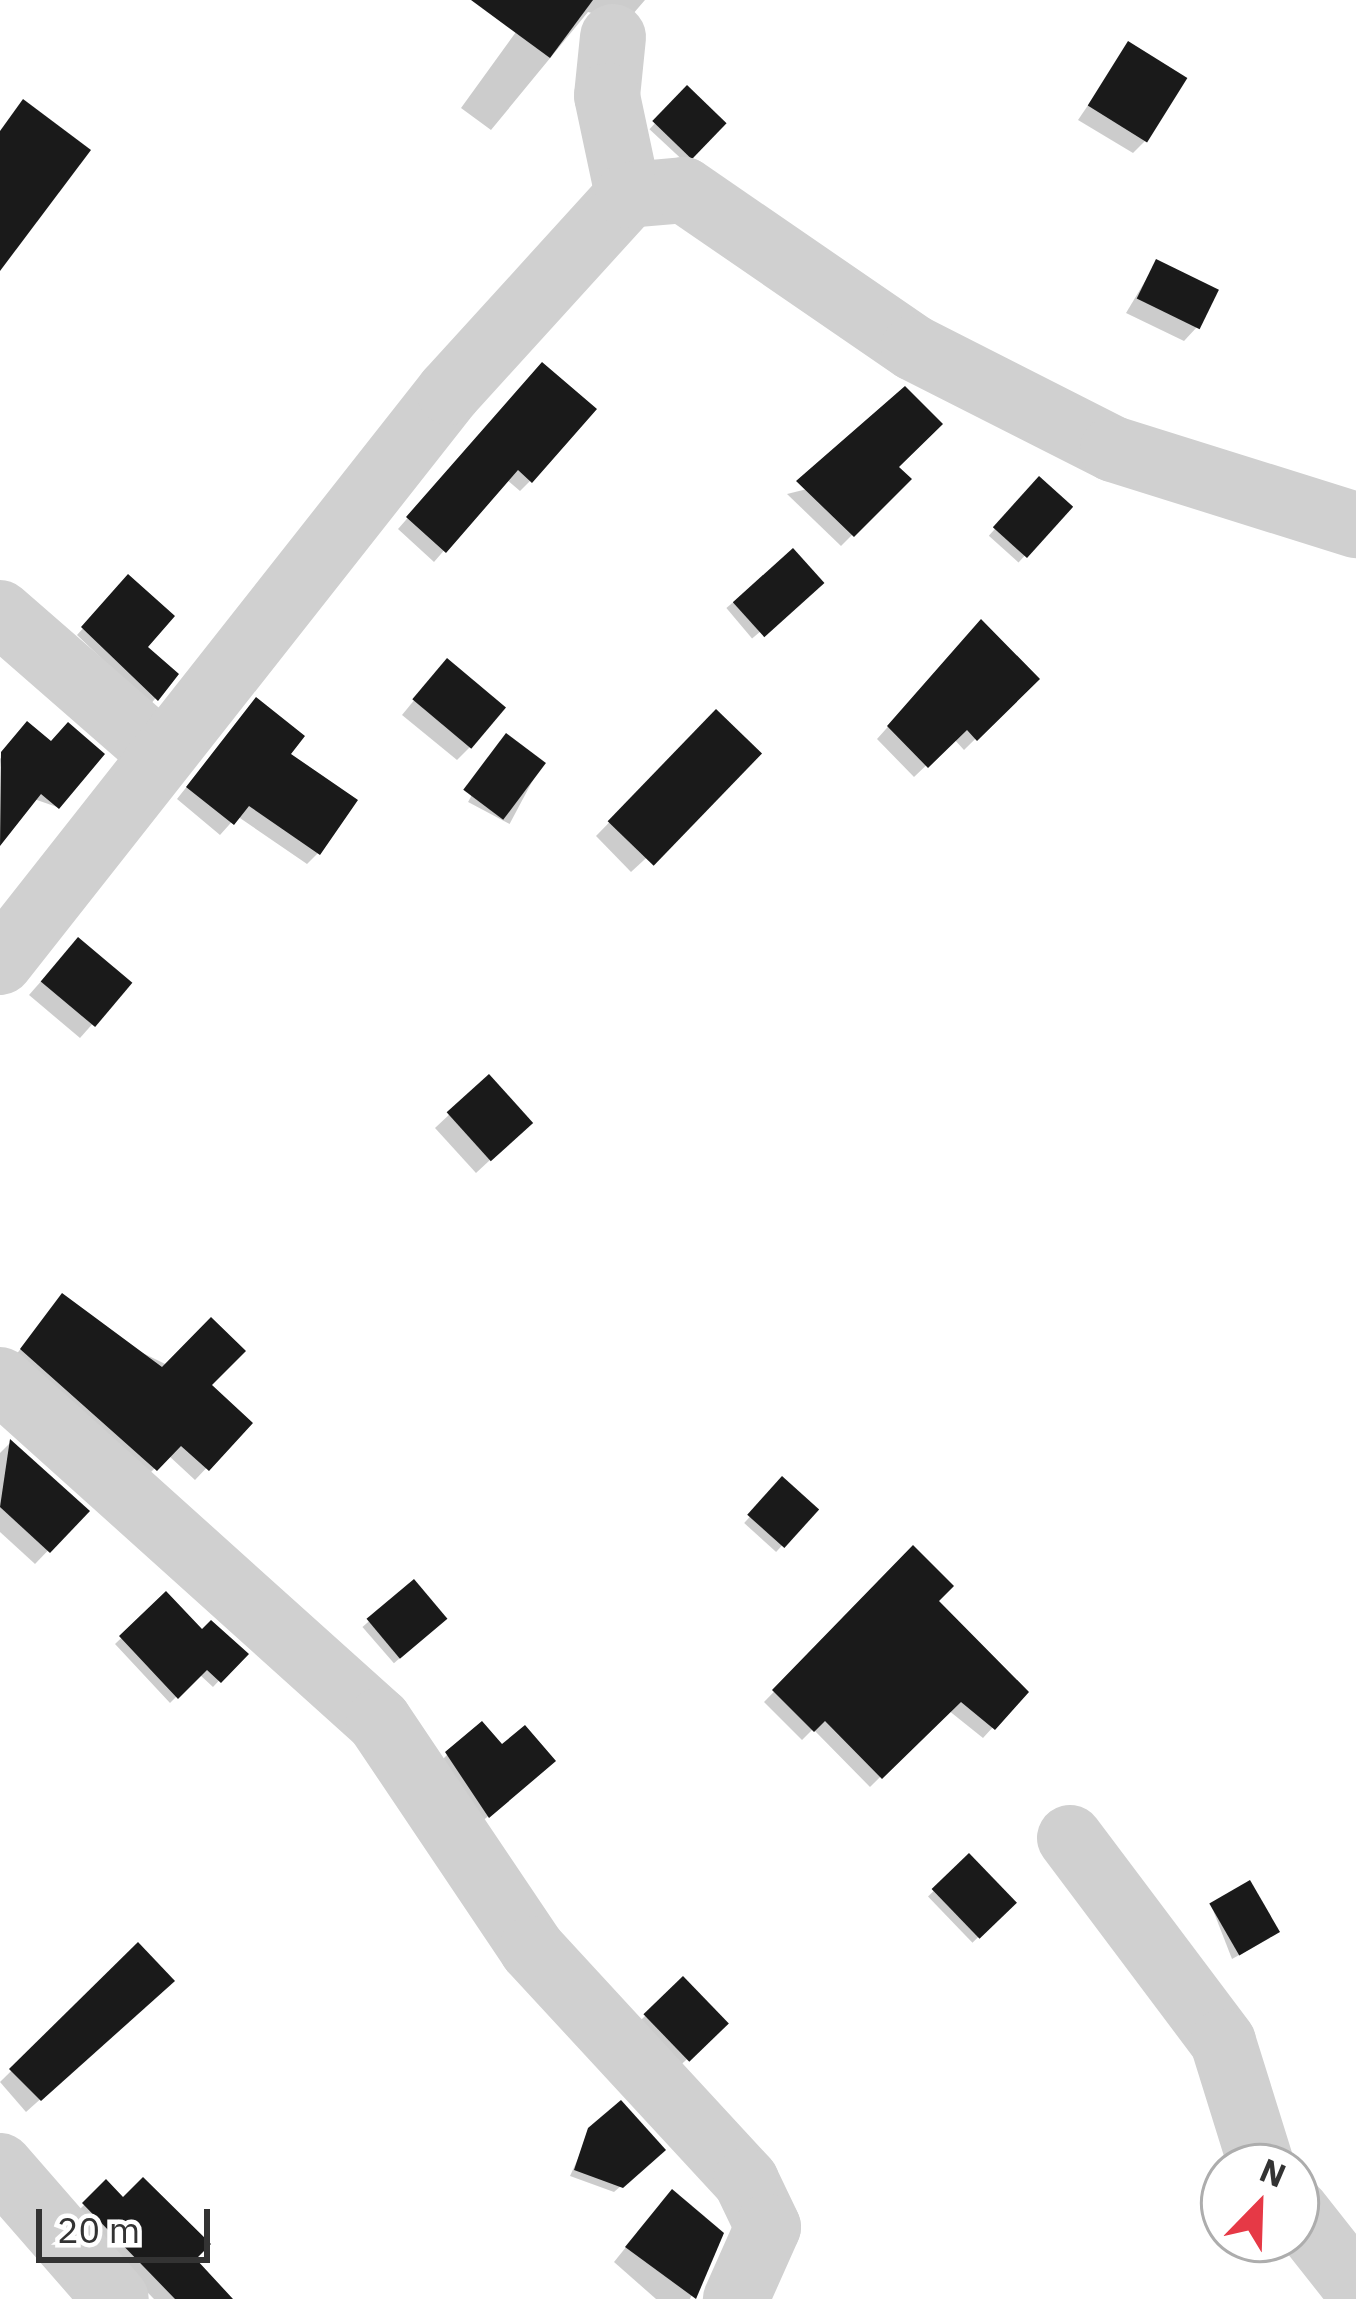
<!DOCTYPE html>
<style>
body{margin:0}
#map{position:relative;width:1356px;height:2299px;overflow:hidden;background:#fff;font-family:"IBM Plex Sans",sans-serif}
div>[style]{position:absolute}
.shadow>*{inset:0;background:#0003;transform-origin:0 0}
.building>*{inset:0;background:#1a1a1a;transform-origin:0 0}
.minor>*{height:66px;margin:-33px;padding:0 33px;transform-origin:33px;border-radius:33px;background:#d0d0d0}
span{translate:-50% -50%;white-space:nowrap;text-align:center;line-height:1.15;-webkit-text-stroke:12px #fff;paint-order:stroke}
.north{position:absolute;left:1200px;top:2143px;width:120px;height:120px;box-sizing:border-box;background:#fff;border:3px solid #adadad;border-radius:50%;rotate:23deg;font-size:33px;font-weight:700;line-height:48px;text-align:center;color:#333}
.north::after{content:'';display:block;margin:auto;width:42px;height:54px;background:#e63946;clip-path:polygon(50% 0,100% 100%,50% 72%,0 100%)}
.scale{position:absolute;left:36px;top:2209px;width:174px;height:54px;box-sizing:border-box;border:6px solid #333;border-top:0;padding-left:15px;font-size:36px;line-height:42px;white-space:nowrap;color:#333;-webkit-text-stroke:9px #fff;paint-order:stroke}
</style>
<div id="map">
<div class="shadow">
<i style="clip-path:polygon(539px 0,645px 0,626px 22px,588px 12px,491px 130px,461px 108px)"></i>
<i style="clip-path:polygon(1129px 45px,1146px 140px,1133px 153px,1078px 120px)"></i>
<i style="left:687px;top:89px;width:50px;height:55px;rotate:43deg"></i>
<i style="clip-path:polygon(1156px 263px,1197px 327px,1184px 341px,1126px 313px)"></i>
<i style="clip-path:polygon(532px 376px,530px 481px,520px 491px,506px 479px,434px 562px,398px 529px)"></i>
<i style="clip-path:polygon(895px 467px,908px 479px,841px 546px,787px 494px)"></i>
<i style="left:1039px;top:480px;width:40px;height:75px;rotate:42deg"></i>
<i style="left:793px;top:552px;width:40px;height:87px;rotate:50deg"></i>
<i style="clip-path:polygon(128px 578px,143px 647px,175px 674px,150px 705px,77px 635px)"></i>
<i style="clip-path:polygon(970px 635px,1036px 679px,964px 750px,954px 739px,914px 777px,877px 739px)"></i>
<i style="clip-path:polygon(434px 676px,470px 747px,457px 760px,402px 715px)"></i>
<i style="clip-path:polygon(245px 713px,287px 755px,318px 853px,307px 864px,237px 816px,220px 835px,177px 799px)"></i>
<i style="clip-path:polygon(716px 713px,745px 767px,631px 872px,596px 836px)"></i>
<i style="clip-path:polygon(22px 731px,57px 807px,34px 799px,8px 829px,0 759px)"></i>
<i style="left:500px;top:742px;width:47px;height:68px;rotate:28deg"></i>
<i style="clip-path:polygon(65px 954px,128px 984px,80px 1038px,29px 995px)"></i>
<i style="clip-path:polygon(488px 1078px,516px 1136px,476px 1173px,435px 1128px)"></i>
<i style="clip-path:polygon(51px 1308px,208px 1385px,249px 1423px,195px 1480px,168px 1455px,143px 1480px,10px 1363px)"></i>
<i style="clip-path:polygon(10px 1443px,86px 1511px,35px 1564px,0 1532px,0 1453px)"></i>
<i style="left:783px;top:1480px;width:43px;height:58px;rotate:42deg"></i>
<i style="clip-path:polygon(913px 1549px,935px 1601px,1025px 1692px,983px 1738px,948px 1710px,870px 1787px,813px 1729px,802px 1740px,764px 1702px)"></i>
<i style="left:413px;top:1583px;width:48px;height:67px;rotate:49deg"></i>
<i style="clip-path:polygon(166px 1595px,202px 1634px,244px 1654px,213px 1687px,199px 1674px,170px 1703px,115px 1644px)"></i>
<i style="clip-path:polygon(502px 1748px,539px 1774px,474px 1828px,434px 1768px,447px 1755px)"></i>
<i style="left:969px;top:1857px;width:64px;height:57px;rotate:46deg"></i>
<i style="clip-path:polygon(1211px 1905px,1270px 1938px,1232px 1959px)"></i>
<i style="clip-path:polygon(138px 1946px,158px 1994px,26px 2112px,0 2082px)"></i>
<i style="clip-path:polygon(645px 2016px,725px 2024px,672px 2073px,632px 2029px)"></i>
<i style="clip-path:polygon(592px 2128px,662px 2150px,614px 2192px,570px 2176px)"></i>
<i style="clip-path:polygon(106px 2183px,192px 2259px,229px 2299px,154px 2299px,73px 2216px)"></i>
<i style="clip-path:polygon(659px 2206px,720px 2234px,690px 2299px,656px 2299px,614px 2262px)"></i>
</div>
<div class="building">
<i style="clip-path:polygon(471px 0,593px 0,550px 58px)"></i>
<i style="left:1128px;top:41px;width:70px;height:76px;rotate:32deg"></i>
<i style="left:687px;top:85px;width:55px;height:50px;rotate:44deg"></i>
<i style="clip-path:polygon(23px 99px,91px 150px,0 271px,0 131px)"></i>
<i style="left:1156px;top:259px;width:70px;height:44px;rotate:26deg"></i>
<i style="clip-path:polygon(542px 362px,597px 409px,532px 483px,518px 470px,446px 553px,406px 517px)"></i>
<i style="clip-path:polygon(905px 386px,943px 424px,899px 467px,912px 479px,854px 537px,796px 481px)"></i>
<i style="left:1039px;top:476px;width:46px;height:69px;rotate:42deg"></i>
<i style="left:793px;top:548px;width:47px;height:81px;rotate:48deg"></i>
<i style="clip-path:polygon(128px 574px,175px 616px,148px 647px,179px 674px,158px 701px,81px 627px)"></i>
<i style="clip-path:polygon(981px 619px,1040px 679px,977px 741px,967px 730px,928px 768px,887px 726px)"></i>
<i style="left:447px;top:658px;width:77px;height:54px;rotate:40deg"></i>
<i style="clip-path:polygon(256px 697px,305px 736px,291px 754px,358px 800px,320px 855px,249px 806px,234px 825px,186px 787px)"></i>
<i style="left:716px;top:709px;width:64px;height:156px;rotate:44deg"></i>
<i style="clip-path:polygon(27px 721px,51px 741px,68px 722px,105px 754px,59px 809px,41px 794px,0 846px,1px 752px)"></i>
<i style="left:506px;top:733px;width:50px;height:71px;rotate:37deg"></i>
<i style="left:78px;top:937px;width:71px;height:58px;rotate:40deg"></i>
<i style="left:489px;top:1074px;width:66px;height:57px;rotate:48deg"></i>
<i style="clip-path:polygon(62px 1293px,162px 1367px,211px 1317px,246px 1351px,212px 1385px,253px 1423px,209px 1471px,181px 1446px,157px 1471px,20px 1349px)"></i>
<i style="clip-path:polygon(10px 1439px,90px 1511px,50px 1553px,0 1507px)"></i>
<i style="left:782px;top:1476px;width:50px;height:52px;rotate:42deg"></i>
<i style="clip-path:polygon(913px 1545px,954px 1586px,939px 1601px,1029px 1692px,995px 1730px,961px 1702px,882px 1779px,825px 1721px,814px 1732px,772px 1690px)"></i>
<i style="left:414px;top:1579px;width:52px;height:62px;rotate:50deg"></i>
<i style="clip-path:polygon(166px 1591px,202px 1629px,211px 1620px,249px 1654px,221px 1683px,207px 1670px,178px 1699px,119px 1636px)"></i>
<i style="clip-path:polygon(482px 1721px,502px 1744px,525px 1725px,556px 1761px,489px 1818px,445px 1752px)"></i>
<i style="left:969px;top:1853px;width:69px;height:52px;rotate:46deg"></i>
<i style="left:1250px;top:1880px;width:60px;height:47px;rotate:60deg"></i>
<i style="clip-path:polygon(138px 1942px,175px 1981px,41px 2101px,9px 2069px)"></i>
<i style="left:683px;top:1976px;width:66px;height:55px;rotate:46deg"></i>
<i style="clip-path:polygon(621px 2100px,666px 2150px,623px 2188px,574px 2170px,588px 2128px)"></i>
<i style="clip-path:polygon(143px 2177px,211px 2244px,196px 2259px,233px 2299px,175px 2299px,82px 2203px,106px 2179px,123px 2197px)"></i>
<i style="clip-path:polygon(672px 2189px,724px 2233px,696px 2299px,625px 2247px)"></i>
</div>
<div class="minor">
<i style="left:613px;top:37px;width:59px;rotate:95.8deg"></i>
<i style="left:607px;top:96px;width:101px;rotate:78deg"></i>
<i style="left:0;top:613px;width:208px;rotate:41.1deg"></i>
<i style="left:0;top:962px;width:726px;rotate:-51.77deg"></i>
<i style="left:449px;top:392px;width:266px;rotate:-47.7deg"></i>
<i style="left:628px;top:195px;width:56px;rotate:-5.1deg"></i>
<i style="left:684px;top:190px;width:279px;rotate:34.5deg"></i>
<i style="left:914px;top:348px;width:223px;rotate:26.9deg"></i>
<i style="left:1113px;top:449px;width:255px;rotate:17.4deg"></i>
<i style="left:0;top:1380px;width:510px;rotate:41.98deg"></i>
<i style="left:379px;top:1721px;width:275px;rotate:56.1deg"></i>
<i style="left:532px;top:1949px;width:316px;rotate:47.3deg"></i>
<i style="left:746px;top:2181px;width:51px;rotate:64.4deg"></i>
<i style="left:768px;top:2227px;width:79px;rotate:114deg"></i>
<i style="left:1070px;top:1838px;width:255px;rotate:53.1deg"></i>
<i style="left:1223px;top:2042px;width:131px;rotate:72.7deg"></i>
<i style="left:0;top:2166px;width:176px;rotate:48.9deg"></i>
<i style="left:1296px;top:2211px;width:97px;rotate:51.7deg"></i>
</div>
<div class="north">N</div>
<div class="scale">20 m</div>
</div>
